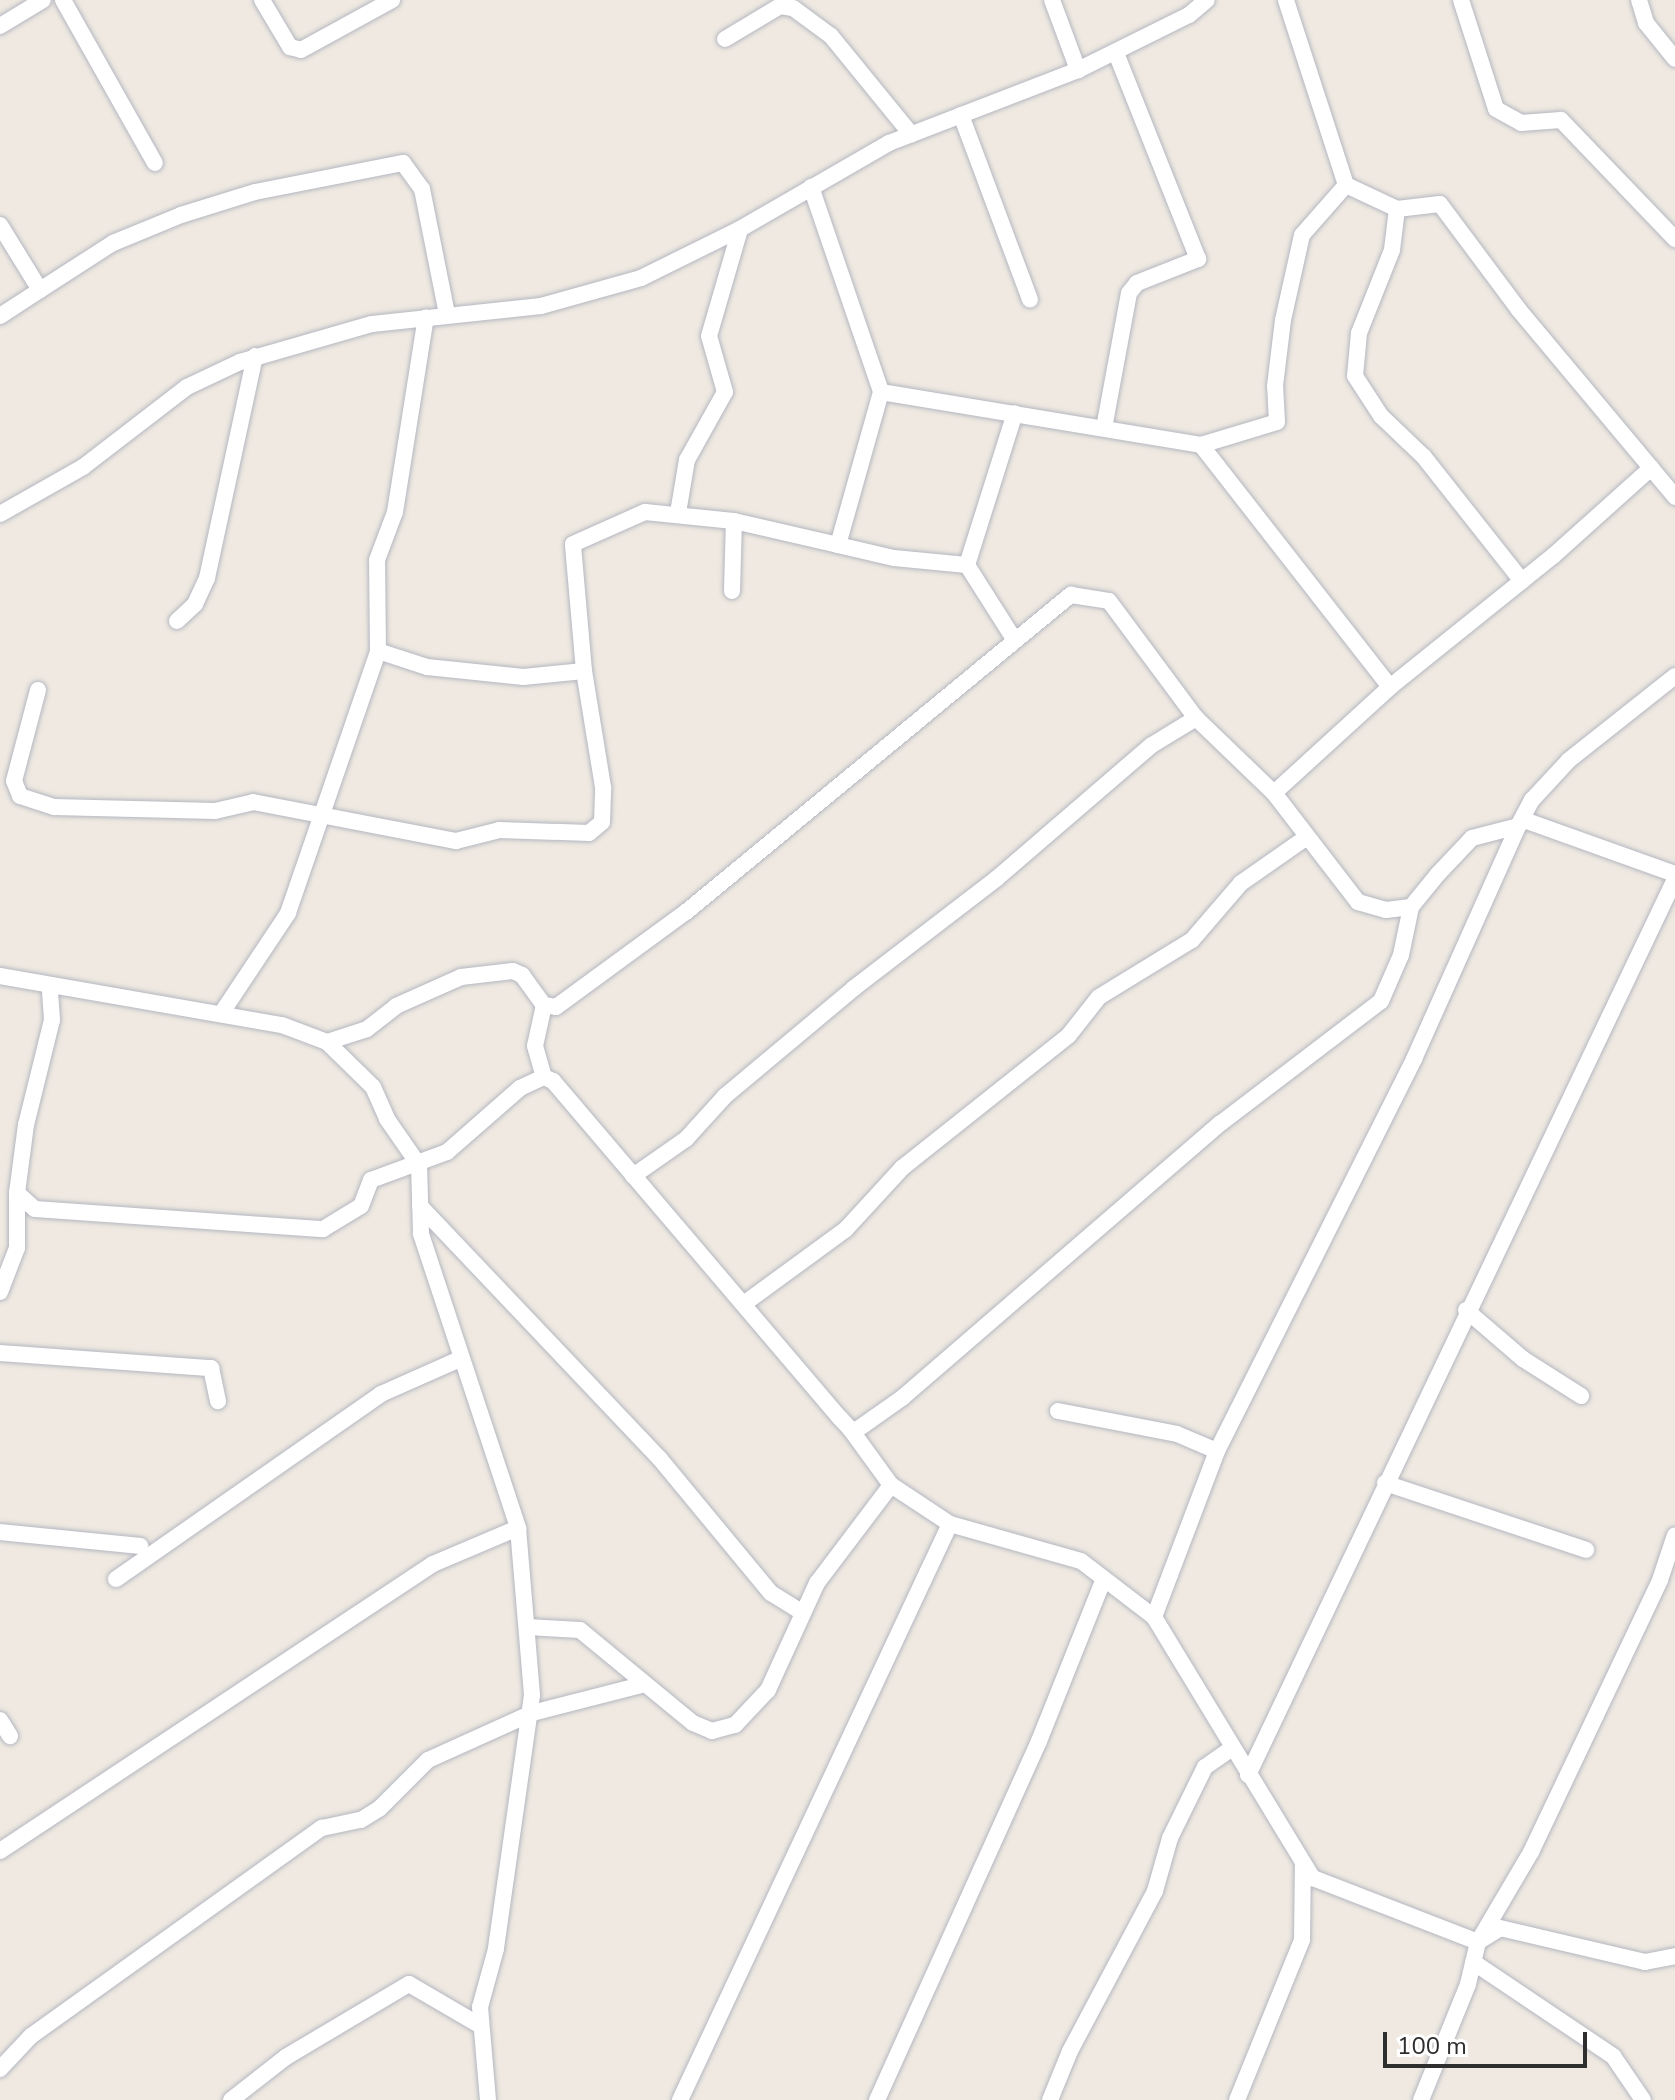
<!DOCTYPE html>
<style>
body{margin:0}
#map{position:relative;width:1675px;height:2100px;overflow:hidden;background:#efe9e1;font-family:"Nunito Sans",sans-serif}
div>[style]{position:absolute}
.roads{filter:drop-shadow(0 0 2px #b4b7c1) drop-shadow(0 0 2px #b4b7c1)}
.minor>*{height:16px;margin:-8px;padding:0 8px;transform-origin:8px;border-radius:8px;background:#fff}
span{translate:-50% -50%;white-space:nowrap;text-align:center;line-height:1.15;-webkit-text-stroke:8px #fff;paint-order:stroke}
.scale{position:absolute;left:1383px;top:2032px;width:204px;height:36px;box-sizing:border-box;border:4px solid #2e2e2e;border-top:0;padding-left:10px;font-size:24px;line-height:28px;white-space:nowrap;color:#2e2e2e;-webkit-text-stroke:6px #fff;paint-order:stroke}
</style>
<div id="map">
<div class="roads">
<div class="minor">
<i style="left:63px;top:0;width:187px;rotate:60.6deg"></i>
<i style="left:262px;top:0;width:55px;rotate:59.2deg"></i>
<i style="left:290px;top:47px;width:11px;rotate:15deg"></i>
<i style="left:301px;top:50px;width:104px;rotate:-28.8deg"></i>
<i style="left:1052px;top:0;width:75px;rotate:69.6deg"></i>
<i style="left:1461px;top:0;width:114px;rotate:72.2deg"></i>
<i style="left:1496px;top:109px;width:29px;rotate:29deg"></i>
<i style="left:1521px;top:123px;width:40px;rotate:-4.3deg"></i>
<i style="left:1561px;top:120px;width:165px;rotate:46.2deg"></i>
<i style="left:1639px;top:0;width:24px;rotate:73deg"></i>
<i style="left:1646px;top:23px;width:46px;rotate:51.1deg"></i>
<i style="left:0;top:26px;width:50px;rotate:-31.2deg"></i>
<i style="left:725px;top:39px;width:64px;rotate:-31deg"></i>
<i style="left:780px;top:6px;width:13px;rotate:9deg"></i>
<i style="left:793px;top:8px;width:47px;rotate:36.4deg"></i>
<i style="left:831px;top:36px;width:127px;rotate:50.8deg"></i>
<i style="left:961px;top:115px;width:197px;rotate:69.5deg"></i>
<i style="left:1346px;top:185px;width:56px;rotate:25.2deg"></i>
<i style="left:1397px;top:209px;width:43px;rotate:-6.6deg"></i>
<i style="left:1440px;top:204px;width:132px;rotate:53.3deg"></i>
<i style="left:1519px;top:310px;width:206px;rotate:50.1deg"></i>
<i style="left:811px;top:187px;width:217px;rotate:71.1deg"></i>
<i style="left:1397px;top:209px;width:41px;rotate:97deg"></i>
<i style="left:1392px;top:250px;width:89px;rotate:111.7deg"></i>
<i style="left:1359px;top:333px;width:43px;rotate:95.3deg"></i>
<i style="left:1355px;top:376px;width:48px;rotate:57deg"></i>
<i style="left:1381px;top:416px;width:59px;rotate:43.6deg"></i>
<i style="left:1424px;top:457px;width:158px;rotate:51.7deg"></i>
<i style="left:0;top:225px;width:76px;rotate:58.4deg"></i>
<i style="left:40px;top:290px;width:87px;rotate:-32.8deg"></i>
<i style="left:113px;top:243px;width:74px;rotate:-22.4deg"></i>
<i style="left:181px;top:215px;width:77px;rotate:-17.3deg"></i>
<i style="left:255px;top:192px;width:151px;rotate:-11.1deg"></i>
<i style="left:403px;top:163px;width:32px;rotate:54deg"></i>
<i style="left:422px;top:189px;width:127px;rotate:78.7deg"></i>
<i style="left:0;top:316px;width:48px;rotate:-33deg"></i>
<i style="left:1104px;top:428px;width:137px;rotate:-79.5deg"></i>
<i style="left:1129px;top:293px;width:13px;rotate:-51deg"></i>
<i style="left:1137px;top:283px;width:66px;rotate:-21.5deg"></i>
<i style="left:1198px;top:259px;width:222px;rotate:-111.7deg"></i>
<i style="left:1201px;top:445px;width:307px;rotate:52deg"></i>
<i style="left:1390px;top:687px;width:209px;rotate:-38.8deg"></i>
<i style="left:1553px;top:556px;width:132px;rotate:-41.9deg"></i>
<i style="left:1651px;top:468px;width:38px;rotate:50deg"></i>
<i style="left:678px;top:513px;width:54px;rotate:-80.4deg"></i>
<i style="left:687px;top:460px;width:78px;rotate:-60.8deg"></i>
<i style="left:725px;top:392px;width:58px;rotate:-105.9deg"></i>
<i style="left:709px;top:336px;width:111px;rotate:-73.8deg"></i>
<i style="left:0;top:514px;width:95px;rotate:-29.5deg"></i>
<i style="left:83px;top:467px;width:131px;rotate:-37.6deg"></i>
<i style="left:187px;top:387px;width:59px;rotate:-25.3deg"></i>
<i style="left:240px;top:362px;width:137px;rotate:-16.1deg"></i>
<i style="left:372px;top:324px;width:170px;rotate:-6.1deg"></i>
<i style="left:541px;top:306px;width:104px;rotate:-15.6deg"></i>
<i style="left:641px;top:278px;width:110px;rotate:-26.3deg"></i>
<i style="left:740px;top:229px;width:172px;rotate:-30deg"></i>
<i style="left:889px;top:143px;width:203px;rotate:-21.1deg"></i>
<i style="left:1078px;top:70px;width:124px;rotate:-26.4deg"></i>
<i style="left:1189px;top:15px;width:23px;rotate:-40deg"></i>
<i style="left:838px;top:545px;width:57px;rotate:13.1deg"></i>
<i style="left:894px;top:558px;width:73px;rotate:5.5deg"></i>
<i style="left:967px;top:565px;width:159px;rotate:-72.5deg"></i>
<i style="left:967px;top:565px;width:88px;rotate:57.6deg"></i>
<i style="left:732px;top:591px;width:70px;rotate:-88.4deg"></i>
<i style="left:177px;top:621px;width:25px;rotate:-43deg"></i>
<i style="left:195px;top:604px;width:29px;rotate:-65deg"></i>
<i style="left:207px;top:578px;width:227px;rotate:-77.8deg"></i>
<i style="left:378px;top:651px;width:52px;rotate:18.1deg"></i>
<i style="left:427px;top:667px;width:97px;rotate:5.9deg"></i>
<i style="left:523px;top:677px;width:61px;rotate:-5.6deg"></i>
<i style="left:584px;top:671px;width:127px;rotate:-95deg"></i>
<i style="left:573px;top:544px;width:79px;rotate:-24deg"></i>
<i style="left:645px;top:512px;width:89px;rotate:5.8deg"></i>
<i style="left:734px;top:521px;width:107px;rotate:13deg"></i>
<i style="left:838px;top:545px;width:159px;rotate:-74.3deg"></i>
<i style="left:881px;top:392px;width:324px;rotate:9.4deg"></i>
<i style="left:1201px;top:445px;width:79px;rotate:-16.8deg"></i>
<i style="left:1277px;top:422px;width:36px;rotate:-93deg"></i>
<i style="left:1275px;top:386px;width:66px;rotate:-83.1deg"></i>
<i style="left:1283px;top:320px;width:87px;rotate:-77.4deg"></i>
<i style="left:1302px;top:235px;width:67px;rotate:-48.7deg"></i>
<i style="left:1346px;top:185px;width:194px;rotate:-108deg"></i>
<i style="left:38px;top:690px;width:94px;rotate:104.8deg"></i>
<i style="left:14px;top:781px;width:16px;rotate:68deg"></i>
<i style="left:20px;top:796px;width:36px;rotate:18deg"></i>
<i style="left:54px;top:807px;width:161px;rotate:1.4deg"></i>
<i style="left:215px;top:811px;width:39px;rotate:-13deg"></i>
<i style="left:253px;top:802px;width:207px;rotate:10.9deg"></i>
<i style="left:456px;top:841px;width:44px;rotate:-14.3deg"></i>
<i style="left:499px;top:830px;width:90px;rotate:1.9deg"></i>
<i style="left:589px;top:833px;width:17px;rotate:-40deg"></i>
<i style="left:602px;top:822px;width:35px;rotate:-88deg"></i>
<i style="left:603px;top:787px;width:118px;rotate:-99.3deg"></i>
<i style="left:1274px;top:793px;width:157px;rotate:-42.4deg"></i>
<i style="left:1524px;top:820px;width:160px;rotate:19.7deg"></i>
<i style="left:0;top:976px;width:286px;rotate:9.9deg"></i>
<i style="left:282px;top:1025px;width:48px;rotate:20.7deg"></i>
<i style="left:327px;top:1042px;width:64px;rotate:44.4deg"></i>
<i style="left:373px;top:1087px;width:35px;rotate:66deg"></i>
<i style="left:387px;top:1119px;width:56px;rotate:55.2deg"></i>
<i style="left:419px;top:1165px;width:69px;rotate:88.3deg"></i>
<i style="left:421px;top:1234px;width:310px;rotate:71.7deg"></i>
<i style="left:518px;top:1528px;width:168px;rotate:85.2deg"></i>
<i style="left:532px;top:1695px;width:257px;rotate:98.1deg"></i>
<i style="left:496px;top:1949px;width:60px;rotate:105.4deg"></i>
<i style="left:480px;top:2007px;width:93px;rotate:85.1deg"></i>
<i style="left:544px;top:1005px;width:42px;rotate:102.4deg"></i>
<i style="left:535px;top:1046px;width:32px;rotate:74deg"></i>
<i style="left:221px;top:1014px;width:121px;rotate:-56.4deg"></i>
<i style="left:288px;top:913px;width:277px;rotate:-71deg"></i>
<i style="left:378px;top:651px;width:91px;rotate:-90.6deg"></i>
<i style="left:377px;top:560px;width:51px;rotate:-69.4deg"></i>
<i style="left:395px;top:512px;width:197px;rotate:-81deg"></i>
<i style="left:327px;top:1042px;width:42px;rotate:-18deg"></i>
<i style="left:367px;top:1029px;width:37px;rotate:-38deg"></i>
<i style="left:396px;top:1006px;width:71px;rotate:-24deg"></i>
<i style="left:461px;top:977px;width:52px;rotate:-6.6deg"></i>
<i style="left:513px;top:971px;width:10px;rotate:24deg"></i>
<i style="left:522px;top:975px;width:37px;rotate:54deg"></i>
<i style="left:544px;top:1005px;width:12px;rotate:9deg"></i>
<i style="left:556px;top:1007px;width:161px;rotate:-36.2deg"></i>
<i style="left:686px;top:912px;width:499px;rotate:-39.5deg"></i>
<i style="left:1071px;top:595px;width:38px;rotate:9deg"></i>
<i style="left:1109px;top:601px;width:146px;rotate:53.4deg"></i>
<i style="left:1196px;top:718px;width:108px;rotate:43.9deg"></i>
<i style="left:1274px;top:793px;width:138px;rotate:52.4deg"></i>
<i style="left:1358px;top:902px;width:29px;rotate:16deg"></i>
<i style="left:1386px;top:910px;width:25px;rotate:-7deg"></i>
<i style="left:633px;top:1176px;width:65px;rotate:-34.9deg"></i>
<i style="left:686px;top:1139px;width:58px;rotate:-47.8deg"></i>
<i style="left:725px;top:1096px;width:168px;rotate:-39.9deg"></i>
<i style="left:854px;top:988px;width:179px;rotate:-37.5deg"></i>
<i style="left:996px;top:879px;width:206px;rotate:-40.7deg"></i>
<i style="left:1152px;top:745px;width:52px;rotate:-31.5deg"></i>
<i style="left:17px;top:1193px;width:24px;rotate:42deg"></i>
<i style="left:35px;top:1209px;width:289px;rotate:4deg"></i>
<i style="left:323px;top:1229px;width:44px;rotate:-31.2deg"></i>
<i style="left:361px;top:1206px;width:28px;rotate:-69deg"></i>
<i style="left:371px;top:1180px;width:81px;rotate:-20.2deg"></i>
<i style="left:447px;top:1152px;width:97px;rotate:-41.2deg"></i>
<i style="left:520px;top:1088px;width:26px;rotate:-25deg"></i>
<i style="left:544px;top:1077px;width:10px;rotate:24deg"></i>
<i style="left:553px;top:1081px;width:443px;rotate:49.6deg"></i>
<i style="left:840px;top:1418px;width:16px;rotate:47deg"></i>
<i style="left:851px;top:1430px;width:7px;rotate:-8deg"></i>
<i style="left:858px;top:1429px;width:54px;rotate:-35.2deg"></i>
<i style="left:902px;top:1398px;width:421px;rotate:-40.8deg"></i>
<i style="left:1221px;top:1123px;width:201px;rotate:-37.3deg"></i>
<i style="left:1381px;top:1001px;width:50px;rotate:-66.5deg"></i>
<i style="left:1401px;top:955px;width:49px;rotate:-78.2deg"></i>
<i style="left:1411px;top:907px;width:41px;rotate:-50.9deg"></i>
<i style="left:1437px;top:875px;width:51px;rotate:-46.6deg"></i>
<i style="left:1472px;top:838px;width:48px;rotate:-14.6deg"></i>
<i style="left:1518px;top:826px;width:30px;rotate:-62deg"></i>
<i style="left:1532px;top:800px;width:54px;rotate:-47.2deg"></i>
<i style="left:1569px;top:760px;width:135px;rotate:-38.4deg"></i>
<i style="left:420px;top:1206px;width:349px;rotate:46.5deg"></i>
<i style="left:660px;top:1459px;width:174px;rotate:50.4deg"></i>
<i style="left:771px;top:1593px;width:36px;rotate:32deg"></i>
<i style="left:0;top:1292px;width:47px;rotate:-68.9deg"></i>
<i style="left:17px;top:1248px;width:55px;rotate:-90deg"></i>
<i style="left:17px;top:1193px;width:69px;rotate:-82.5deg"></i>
<i style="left:26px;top:1125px;width:108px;rotate:-76.1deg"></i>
<i style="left:52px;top:1020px;width:32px;rotate:-94deg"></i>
<i style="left:745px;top:1303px;width:125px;rotate:-36.2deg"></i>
<i style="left:846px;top:1229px;width:83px;rotate:-47.4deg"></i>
<i style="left:902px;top:1168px;width:213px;rotate:-38.5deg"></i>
<i style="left:1069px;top:1035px;width:48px;rotate:-51.7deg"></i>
<i style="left:1099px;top:997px;width:109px;rotate:-31.5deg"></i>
<i style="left:1192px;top:940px;width:75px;rotate:-49.3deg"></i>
<i style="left:1241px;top:883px;width:80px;rotate:-34.9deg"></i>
<i style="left:1466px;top:1310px;width:75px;rotate:40.7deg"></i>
<i style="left:1523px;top:1359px;width:69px;rotate:32.5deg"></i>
<i style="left:0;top:1353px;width:212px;rotate:4.1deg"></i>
<i style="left:211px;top:1368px;width:34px;rotate:78deg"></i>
<i style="left:1058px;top:1411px;width:121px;rotate:10.9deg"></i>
<i style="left:1177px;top:1434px;width:43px;rotate:23deg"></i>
<i style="left:851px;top:1430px;width:68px;rotate:54deg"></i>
<i style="left:891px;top:1485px;width:71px;rotate:33.5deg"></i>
<i style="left:950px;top:1524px;width:136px;rotate:15.8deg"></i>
<i style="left:1081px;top:1561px;width:92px;rotate:37.5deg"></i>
<i style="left:1154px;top:1617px;width:306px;rotate:58.7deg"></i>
<i style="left:1313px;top:1878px;width:177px;rotate:21.2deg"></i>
<i style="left:1478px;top:1942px;width:26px;rotate:-32deg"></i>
<i style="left:1500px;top:1928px;width:149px;rotate:13.2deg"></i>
<i style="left:1645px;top:1962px;width:31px;rotate:-11deg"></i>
<i style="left:1385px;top:1483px;width:212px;rotate:18.4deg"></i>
<i style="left:0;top:1532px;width:141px;rotate:5.7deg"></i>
<i style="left:116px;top:1579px;width:323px;rotate:-34.9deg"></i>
<i style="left:381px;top:1394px;width:86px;rotate:-23.9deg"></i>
<i style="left:1154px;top:1617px;width:178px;rotate:-69.2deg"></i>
<i style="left:1217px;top:1451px;width:439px;rotate:-63.3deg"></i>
<i style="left:1414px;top:1059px;width:255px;rotate:-65.9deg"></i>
<i style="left:527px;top:1627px;width:53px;rotate:3.2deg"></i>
<i style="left:580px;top:1630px;width:146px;rotate:39.5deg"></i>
<i style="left:693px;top:1723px;width:21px;rotate:23deg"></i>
<i style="left:712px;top:1731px;width:24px;rotate:-15deg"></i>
<i style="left:735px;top:1725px;width:48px;rotate:-46.7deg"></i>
<i style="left:768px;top:1690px;width:118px;rotate:-65.4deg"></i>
<i style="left:817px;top:1583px;width:123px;rotate:-52.9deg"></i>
<i style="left:0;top:1720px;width:19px;rotate:58deg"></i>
<i style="left:1248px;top:1775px;width:993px;rotate:-64.52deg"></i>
<i style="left:0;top:1851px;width:519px;rotate:-33.54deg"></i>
<i style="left:433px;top:1564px;width:92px;rotate:-23deg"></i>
<i style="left:1473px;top:1962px;width:169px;rotate:33.9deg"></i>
<i style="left:1613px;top:2056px;width:53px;rotate:55.7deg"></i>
<i style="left:0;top:2069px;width:45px;rotate:-46.8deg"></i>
<i style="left:31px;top:2036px;width:358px;rotate:-35.6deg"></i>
<i style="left:322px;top:1828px;width:40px;rotate:-12deg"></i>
<i style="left:361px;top:1820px;width:22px;rotate:-32deg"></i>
<i style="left:380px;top:1808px;width:68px;rotate:-45deg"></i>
<i style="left:428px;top:1760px;width:114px;rotate:-24.3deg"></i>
<i style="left:532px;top:1713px;width:113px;rotate:-14.4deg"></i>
<i style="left:231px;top:2100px;width:70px;rotate:-38deg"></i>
<i style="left:286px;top:2057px;width:143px;rotate:-30.7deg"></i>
<i style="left:409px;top:1984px;width:83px;rotate:30.3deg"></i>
<i style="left:680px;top:2100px;width:636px;rotate:-64.89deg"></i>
<i style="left:877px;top:2100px;width:394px;rotate:-65.7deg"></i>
<i style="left:1039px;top:1741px;width:172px;rotate:-68.2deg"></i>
<i style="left:1050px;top:2100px;width:53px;rotate:-67.8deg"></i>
<i style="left:1070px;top:2051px;width:181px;rotate:-62deg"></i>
<i style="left:1155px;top:1891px;width:55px;rotate:-74.2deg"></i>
<i style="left:1170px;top:1838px;width:79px;rotate:-63.8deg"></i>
<i style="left:1205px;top:1767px;width:33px;rotate:-35deg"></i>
<i style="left:1237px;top:2100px;width:173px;rotate:-67.9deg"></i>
<i style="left:1302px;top:1940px;width:77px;rotate:-89.3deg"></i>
<i style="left:1421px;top:2100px;width:125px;rotate:-67.9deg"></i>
<i style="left:1468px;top:1984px;width:43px;rotate:-76.6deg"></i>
<i style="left:1478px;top:1942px;width:104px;rotate:-59.5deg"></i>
<i style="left:1531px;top:1852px;width:301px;rotate:-64.6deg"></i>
<i style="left:1660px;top:1580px;width:47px;rotate:-71.6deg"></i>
</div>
</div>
<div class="scale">100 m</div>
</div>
